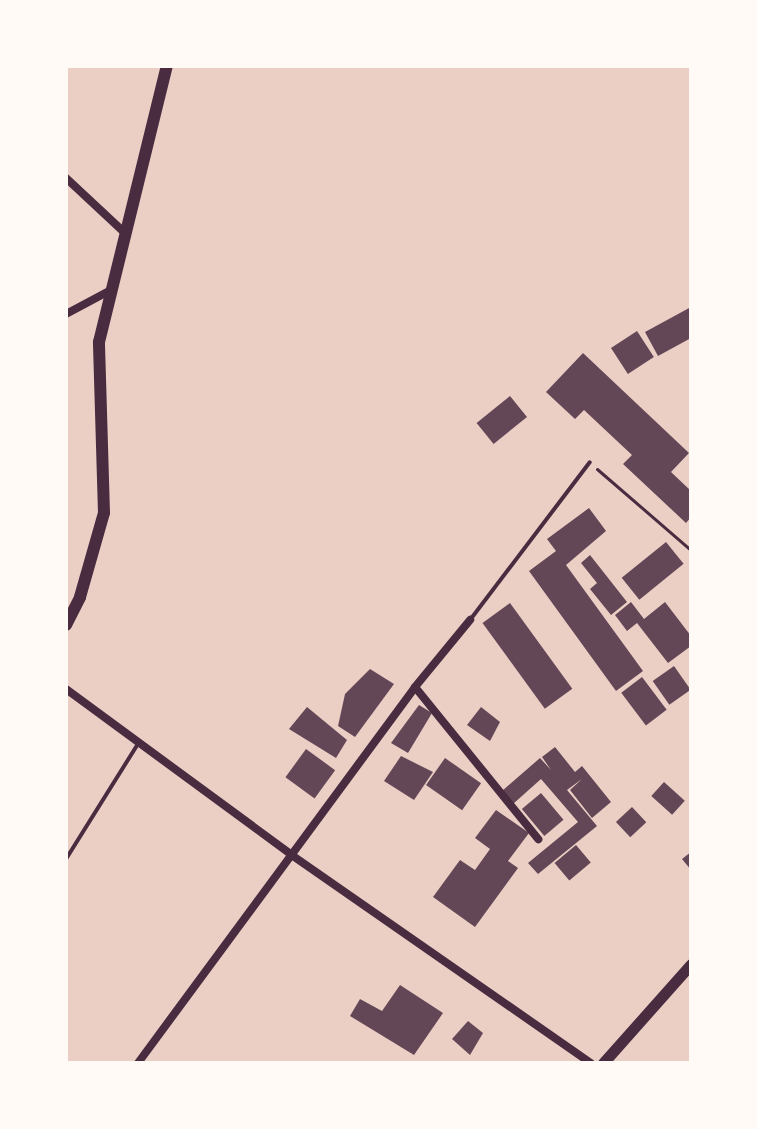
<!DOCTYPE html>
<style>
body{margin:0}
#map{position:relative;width:757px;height:1129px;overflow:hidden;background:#f7e1d7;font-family:"Archivo Narrow",sans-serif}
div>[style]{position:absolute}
.green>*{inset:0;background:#ebcfc5;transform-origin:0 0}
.building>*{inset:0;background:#644757;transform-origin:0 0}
.path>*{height:3px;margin:-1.5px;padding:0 1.5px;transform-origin:1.5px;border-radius:1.5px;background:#4a2c40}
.service>*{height:4px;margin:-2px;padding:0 2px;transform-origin:2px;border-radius:2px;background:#4a2c40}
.minor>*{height:8px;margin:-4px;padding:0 4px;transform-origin:4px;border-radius:4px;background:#4a2c40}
.tertiary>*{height:11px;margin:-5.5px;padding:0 5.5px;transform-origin:5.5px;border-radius:5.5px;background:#4a2c40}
.secondary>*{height:12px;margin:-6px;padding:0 6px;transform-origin:6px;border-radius:6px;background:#4a2c40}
span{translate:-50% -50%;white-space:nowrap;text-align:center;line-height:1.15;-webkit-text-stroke:7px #fffaf5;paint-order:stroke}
.frame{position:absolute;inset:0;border:68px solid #fffaf5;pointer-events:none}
</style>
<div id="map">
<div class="green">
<i style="left:66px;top:66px;width:625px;height:997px"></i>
</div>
<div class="building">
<i style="clip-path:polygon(691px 307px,691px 338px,658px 356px,645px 332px)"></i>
<i style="left:637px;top:331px;width:31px;height:31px;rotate:57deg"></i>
<i style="clip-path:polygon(583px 353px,689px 453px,671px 472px,691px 491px,691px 517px,686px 523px,623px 464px,632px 455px,584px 410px,575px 419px,546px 392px)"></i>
<i style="left:510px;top:396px;width:27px;height:43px;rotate:51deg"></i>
<i style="clip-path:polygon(589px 508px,606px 531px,566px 565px,643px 671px,616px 691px,529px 571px,556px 551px,547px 539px)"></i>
<i style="left:666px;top:542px;width:28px;height:57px;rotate:51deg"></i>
<i style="clip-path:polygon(590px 555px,627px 602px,611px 615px,590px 589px,597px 583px,581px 563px)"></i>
<i style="clip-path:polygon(631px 602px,644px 619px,665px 602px,691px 636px,691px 646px,668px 663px,637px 623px,627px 631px,615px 615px)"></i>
<i style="left:510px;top:603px;width:106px;height:34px;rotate:54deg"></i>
<i style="left:674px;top:666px;width:29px;height:26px;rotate:55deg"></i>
<i style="clip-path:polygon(370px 669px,394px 684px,355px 737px,338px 726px,345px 694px)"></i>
<i style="left:642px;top:677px;width:41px;height:26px;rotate:53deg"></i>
<i style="clip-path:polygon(419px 705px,432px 713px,408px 753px,391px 743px)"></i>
<i style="clip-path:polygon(307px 707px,347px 740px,336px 758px,289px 729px)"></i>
<i style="clip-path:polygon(481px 707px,500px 722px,490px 741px,467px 725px)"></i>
<i style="clip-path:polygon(555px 747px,575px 772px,582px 766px,611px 802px,592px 818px,570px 790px,582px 779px,567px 790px,597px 826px,538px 874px,528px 863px,578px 822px,541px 779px,513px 804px,502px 791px,540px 758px,551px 770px,542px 757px)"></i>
<i style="left:306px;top:749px;width:36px;height:35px;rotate:36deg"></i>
<i style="clip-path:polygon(401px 756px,433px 772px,414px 800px,384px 781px)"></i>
<i style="left:445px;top:758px;width:44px;height:33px;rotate:35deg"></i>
<i style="left:664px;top:782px;width:28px;height:19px;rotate:42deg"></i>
<i style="left:541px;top:793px;width:35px;height:25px;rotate:50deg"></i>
<i style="left:632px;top:807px;width:21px;height:22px;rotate:47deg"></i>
<i style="clip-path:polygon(496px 810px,529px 833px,508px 861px,518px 868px,475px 927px,433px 897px,460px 860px,475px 870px,490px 849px,475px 838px)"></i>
<i style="left:576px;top:845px;width:23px;height:28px;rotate:50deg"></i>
<i style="clip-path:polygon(691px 852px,691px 870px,682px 859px)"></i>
<i style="clip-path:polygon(400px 985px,443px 1013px,414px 1055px,350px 1016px,360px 999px,382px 1011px)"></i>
<i style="clip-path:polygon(468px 1021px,483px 1033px,470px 1055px,452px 1039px)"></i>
</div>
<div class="path">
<i style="left:597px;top:469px;width:124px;rotate:40.8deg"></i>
</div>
<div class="service">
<i style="left:470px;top:620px;width:198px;rotate:-52.8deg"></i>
<i style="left:66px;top:859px;width:138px;rotate:-58deg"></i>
</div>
<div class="minor">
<i style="left:66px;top:178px;width:81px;rotate:43deg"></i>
<i style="left:66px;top:314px;width:51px;rotate:-28.1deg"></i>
<i style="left:415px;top:687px;width:196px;rotate:51deg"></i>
<i style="left:66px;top:689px;width:282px;rotate:36.3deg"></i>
<i style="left:293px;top:856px;width:363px;rotate:34.8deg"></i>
<i style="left:138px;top:1063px;width:467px;rotate:-53.6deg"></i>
<i style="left:415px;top:687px;width:87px;rotate:-50.6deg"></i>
</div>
<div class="tertiary">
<i style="left:603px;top:1063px;width:132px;rotate:-48.4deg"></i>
</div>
<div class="secondary">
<i style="left:66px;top:625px;width:31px;rotate:-63deg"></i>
<i style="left:80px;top:597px;width:87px;rotate:-74.1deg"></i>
<i style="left:104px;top:513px;width:171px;rotate:-91.7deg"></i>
<i style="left:99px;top:342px;width:284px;rotate:-76.2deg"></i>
</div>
<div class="frame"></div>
</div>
